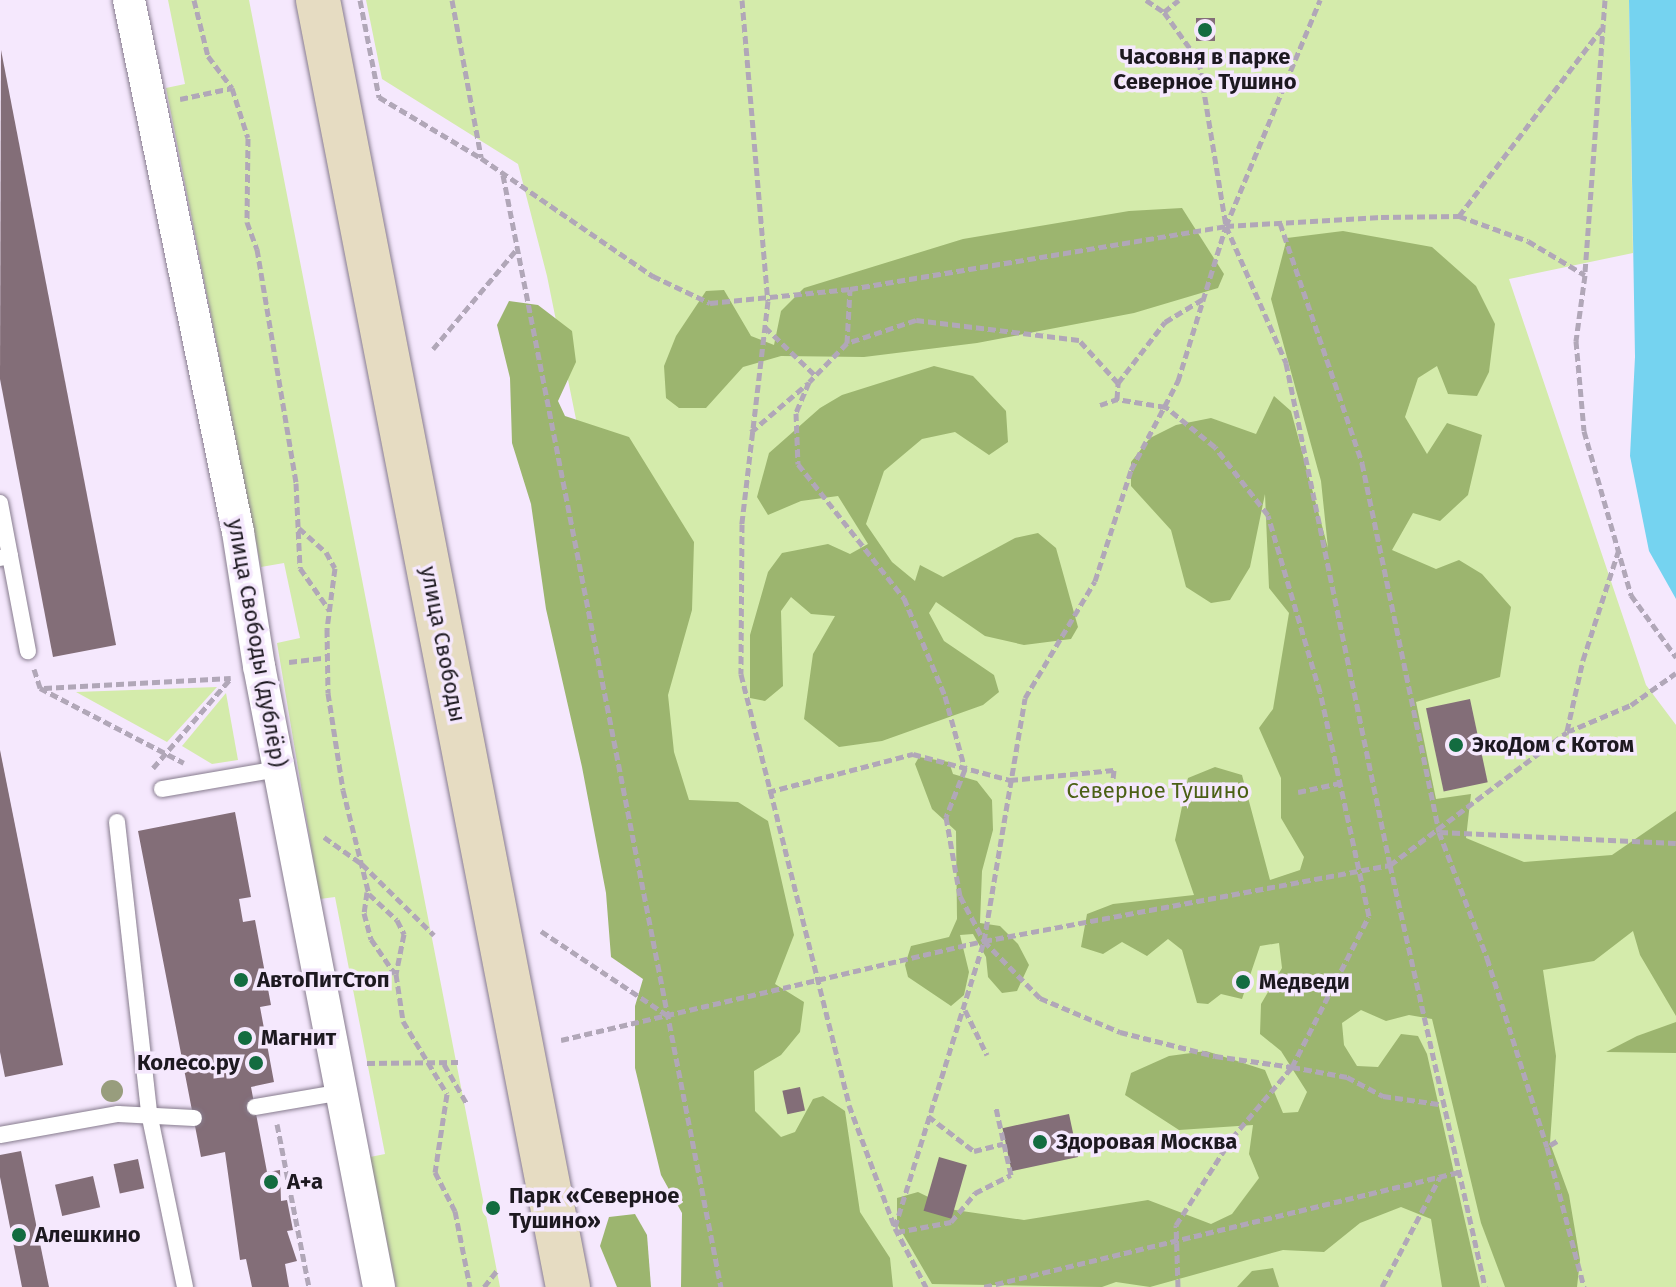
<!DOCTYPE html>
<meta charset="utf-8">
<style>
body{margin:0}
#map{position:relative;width:1676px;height:1287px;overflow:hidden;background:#f5e8fd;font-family:"Fira Sans",sans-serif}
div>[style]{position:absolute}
.green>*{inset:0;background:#d4ebab}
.forest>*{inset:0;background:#9cb56f}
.water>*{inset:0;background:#75d3f0}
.building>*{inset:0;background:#836e78;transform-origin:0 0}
.path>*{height:5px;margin-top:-2.5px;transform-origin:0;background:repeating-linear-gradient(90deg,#b1a7b8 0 8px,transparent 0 12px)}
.roads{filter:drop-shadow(0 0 2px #877c8e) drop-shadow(0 0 2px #877c8e)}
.lane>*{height:16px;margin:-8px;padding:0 8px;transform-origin:8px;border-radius:8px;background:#fff}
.street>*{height:32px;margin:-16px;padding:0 16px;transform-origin:16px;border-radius:16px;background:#fff}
.secondary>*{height:44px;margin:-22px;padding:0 22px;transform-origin:22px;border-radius:22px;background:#e6dcc2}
.trees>*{width:22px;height:22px;margin:-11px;border-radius:50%;background:#989d7d}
.dots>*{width:22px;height:22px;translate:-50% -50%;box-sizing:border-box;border:4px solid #f5e8fd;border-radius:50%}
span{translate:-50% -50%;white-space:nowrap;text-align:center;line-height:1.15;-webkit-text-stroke:7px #f5e8fd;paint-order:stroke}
.poi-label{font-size:22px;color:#1d1920;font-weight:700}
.left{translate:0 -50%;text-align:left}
.right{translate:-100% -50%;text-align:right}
.street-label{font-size:22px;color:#1d1920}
.park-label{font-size:22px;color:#4b6015}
</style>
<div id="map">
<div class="green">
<i style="clip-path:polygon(168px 0,249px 0,500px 1287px,396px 1287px,370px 1157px,385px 1154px,335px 897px,320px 899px,277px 643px,300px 638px,284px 563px,261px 567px,166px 88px,185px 84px)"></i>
<i style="clip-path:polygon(366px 0,1629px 0,1633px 253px,1509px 279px,1646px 685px,1676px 725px,1676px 1287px,747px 1287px,696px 1012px,547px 276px,518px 164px,382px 79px)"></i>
<i style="clip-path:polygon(217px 687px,167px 742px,76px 692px)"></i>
<i style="clip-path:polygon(226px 693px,238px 760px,212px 764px,182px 746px)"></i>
</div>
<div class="forest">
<i style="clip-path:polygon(1182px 208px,1224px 274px,1218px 288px,1134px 313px,977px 343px,864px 357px,781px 356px,743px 367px,706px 408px,679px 408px,666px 398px,664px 366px,676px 336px,706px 291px,724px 290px,751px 336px,774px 345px,781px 311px,804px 288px,963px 239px,1129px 211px)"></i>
<i style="clip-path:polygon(1343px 231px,1432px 247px,1476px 286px,1495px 324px,1489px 372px,1477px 396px,1448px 394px,1437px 366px,1418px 378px,1405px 417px,1427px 454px,1447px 423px,1482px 435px,1468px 495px,1440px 521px,1413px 513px,1392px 550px,1436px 569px,1459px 560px,1482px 574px,1511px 607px,1500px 677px,1416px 702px,1436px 799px,1471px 794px,1466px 838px,1524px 862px,1612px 855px,1676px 811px,1676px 1016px,1640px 955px,1633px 931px,1594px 961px,1543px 970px,1556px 1056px,1550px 1143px,1569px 1195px,1580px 1260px,1577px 1287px,1505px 1287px,1481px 1223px,1432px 1019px,1409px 1015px,1386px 1021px,1361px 1010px,1342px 1023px,1344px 1045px,1357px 1066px,1378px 1067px,1401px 1034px,1418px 1036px,1427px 1054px,1480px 1287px,1442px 1287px,1431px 1219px,1401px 1207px,1360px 1223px,1324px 1252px,1283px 1250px,1150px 1287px,1116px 1282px,1102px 1287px,932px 1284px,897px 1224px,897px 1198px,918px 1192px,955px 1210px,1024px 1220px,1148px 1200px,1211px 1224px,1232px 1214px,1259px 1178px,1249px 1154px,1253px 1125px,1179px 1130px,1125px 1095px,1131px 1073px,1169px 1056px,1206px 1051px,1265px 1070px,1283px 1113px,1298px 1112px,1307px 1092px,1281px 1051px,1260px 1034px,1261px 1004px,1282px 968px,1279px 943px,1260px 946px,1242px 999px,1221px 994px,1208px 1004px,1197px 1003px,1182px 950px,1168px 939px,1147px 956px,1122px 942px,1103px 954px,1081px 947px,1087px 914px,1113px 904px,1194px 895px,1175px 840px,1188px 778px,1215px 767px,1242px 775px,1270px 880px,1300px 870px,1304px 857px,1281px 818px,1281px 778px,1259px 728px,1273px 709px,1289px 613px,1269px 588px,1265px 494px,1250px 567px,1230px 600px,1211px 603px,1186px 587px,1171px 530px,1131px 486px,1131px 462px,1150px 438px,1176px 425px,1211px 418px,1256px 434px,1274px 396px,1291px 411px,1328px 548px,1321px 481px,1271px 299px,1287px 238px)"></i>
<i style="clip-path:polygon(509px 301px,538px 305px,572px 331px,576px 362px,558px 401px,565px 416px,629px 437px,694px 542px,692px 610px,668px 695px,674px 752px,689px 800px,738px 802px,768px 821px,794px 935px,775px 984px,804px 1002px,800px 1032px,781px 1055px,754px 1071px,755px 1111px,781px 1137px,795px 1132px,813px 1099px,823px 1096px,845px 1111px,860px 1212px,890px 1258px,893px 1287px,681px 1287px,682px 1213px,661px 1175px,635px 1068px,635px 1006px,643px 979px,611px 957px,606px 893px,582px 767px,546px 609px,531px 504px,512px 443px,510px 378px,497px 325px)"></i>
<i style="clip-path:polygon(934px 366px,973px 376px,1006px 411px,1008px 442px,989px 455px,955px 432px,922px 439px,884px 471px,866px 524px,892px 562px,915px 581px,920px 565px,943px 577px,1015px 538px,1038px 533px,1056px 548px,1078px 627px,1071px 639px,1024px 645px,985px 636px,936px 602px,929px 613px,944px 641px,994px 675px,999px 692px,983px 705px,882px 741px,839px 747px,804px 719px,813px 654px,835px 616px,811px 614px,791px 597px,781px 611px,783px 686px,765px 701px,750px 698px,750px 635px,768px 572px,782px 553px,828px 544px,850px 554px,868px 544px,838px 496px,801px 501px,768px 515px,757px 497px,769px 453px,820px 408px,842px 395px)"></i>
<i style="clip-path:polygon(919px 757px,949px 762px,953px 774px,977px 781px,992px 800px,993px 830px,982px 871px,980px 923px,1000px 926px,1018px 944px,1029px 965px,1017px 991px,1002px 993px,988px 977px,986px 957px,973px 934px,960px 935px,969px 972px,964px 995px,951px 1006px,908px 977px,905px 965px,911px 946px,949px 937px,957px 919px,956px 831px,932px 809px,915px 764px)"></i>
<i style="clip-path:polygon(1676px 1022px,1676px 1053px,1606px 1052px,1637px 1036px)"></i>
<i style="clip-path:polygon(635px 1214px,647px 1235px,651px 1287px,617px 1287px,600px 1246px,609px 1217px)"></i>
<i style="clip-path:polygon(1273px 1268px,1279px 1287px,1237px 1287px,1252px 1271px)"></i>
</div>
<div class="water">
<i style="clip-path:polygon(1629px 0,1676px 0,1676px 599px,1649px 551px,1630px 456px,1635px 357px)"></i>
</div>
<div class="building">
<i style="left:1215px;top:18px;width:23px;height:19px;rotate:90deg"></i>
<i style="clip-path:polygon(1px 50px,116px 645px,53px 657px,0 379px)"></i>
<i style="left:1470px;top:699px;width:85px;height:45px;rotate:78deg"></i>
<i style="clip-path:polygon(0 750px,63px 1065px,5px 1077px,0 1052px)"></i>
<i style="clip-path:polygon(235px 812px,251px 897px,239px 899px,243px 922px,255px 920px,271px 1005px,260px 1007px,274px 1082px,251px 1087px,267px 1172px,280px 1170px,281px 1201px,287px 1200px,293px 1230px,287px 1231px,297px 1261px,285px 1264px,289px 1287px,252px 1287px,246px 1259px,240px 1260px,225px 1152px,201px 1157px,138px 831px)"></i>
<i style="left:800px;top:1087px;width:24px;height:18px;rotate:78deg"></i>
<i style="left:1069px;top:1114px;width:44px;height:68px;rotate:78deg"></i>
<i style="clip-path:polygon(21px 1151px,49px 1287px,22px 1287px,0 1177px,0 1155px)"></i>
<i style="left:939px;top:1157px;width:29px;height:56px;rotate:16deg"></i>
<i style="left:138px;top:1159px;width:30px;height:25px;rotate:78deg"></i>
<i style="left:93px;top:1176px;width:32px;height:39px;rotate:77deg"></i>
</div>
<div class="path">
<i style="left:194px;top:0;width:58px;rotate:76deg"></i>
<i style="left:208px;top:56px;width:40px;rotate:53deg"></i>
<i style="left:232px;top:88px;width:52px;rotate:72.3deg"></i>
<i style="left:248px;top:138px;width:84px;rotate:90.7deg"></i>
<i style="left:247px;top:222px;width:29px;rotate:70deg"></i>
<i style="left:257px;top:249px;width:237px;rotate:80.5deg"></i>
<i style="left:296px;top:483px;width:85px;rotate:87.3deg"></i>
<i style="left:300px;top:568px;width:52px;rotate:55.1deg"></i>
<i style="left:360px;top:0;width:99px;rotate:78.9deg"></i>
<i style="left:379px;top:97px;width:119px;rotate:30.9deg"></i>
<i style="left:481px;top:158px;width:209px;rotate:34.5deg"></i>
<i style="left:653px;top:276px;width:63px;rotate:25.3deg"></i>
<i style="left:710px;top:303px;width:141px;rotate:-5.7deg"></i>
<i style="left:850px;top:289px;width:381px;rotate:-9.5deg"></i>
<i style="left:1226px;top:226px;width:155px;rotate:-3.3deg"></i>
<i style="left:1381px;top:217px;width:78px;rotate:-0.7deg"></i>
<i style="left:1459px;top:216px;width:73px;rotate:19.9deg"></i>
<i style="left:1528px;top:241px;width:66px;rotate:30.8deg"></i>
<i style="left:452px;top:0;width:160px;rotate:79.5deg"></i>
<i style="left:742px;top:0;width:302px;rotate:85.1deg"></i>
<i style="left:768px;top:301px;width:225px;rotate:96.7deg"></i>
<i style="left:742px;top:524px;width:150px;rotate:90.4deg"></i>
<i style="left:741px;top:674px;width:444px;rotate:75.9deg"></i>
<i style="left:849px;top:1105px;width:131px;rotate:69.5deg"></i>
<i style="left:895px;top:1228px;width:67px;rotate:62.3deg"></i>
<i style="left:1146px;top:0;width:22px;rotate:34deg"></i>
<i style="left:1164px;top:12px;width:60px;rotate:54.5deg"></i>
<i style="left:1199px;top:61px;width:167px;rotate:80.7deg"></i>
<i style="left:1226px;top:226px;width:150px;rotate:66.3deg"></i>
<i style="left:1286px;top:363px;width:513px;rotate:78.3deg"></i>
<i style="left:1390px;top:865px;width:433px;rotate:77.3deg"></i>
<i style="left:1605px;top:0;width:276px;rotate:94.2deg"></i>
<i style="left:1585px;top:275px;width:67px;rotate:97.8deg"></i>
<i style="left:1576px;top:341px;width:90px;rotate:84.9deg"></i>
<i style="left:1584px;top:431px;width:171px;rotate:74deg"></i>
<i style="left:1631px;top:595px;width:77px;rotate:54deg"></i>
<i style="left:1164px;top:12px;width:19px;rotate:-39deg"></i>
<i style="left:180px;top:99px;width:53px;rotate:-11.9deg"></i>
<i style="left:503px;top:175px;width:1133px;rotate:78.91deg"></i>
<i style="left:1459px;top:216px;width:239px;rotate:-52.7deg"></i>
<i style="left:1280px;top:223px;width:254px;rotate:71.1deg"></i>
<i style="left:1362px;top:463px;width:377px;rotate:78.2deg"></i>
<i style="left:1439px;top:832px;width:135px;rotate:69.1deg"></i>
<i style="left:1487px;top:958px;width:198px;rotate:72.4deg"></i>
<i style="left:765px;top:327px;width:71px;rotate:43.9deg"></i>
<i style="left:847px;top:343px;width:54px;rotate:-86.8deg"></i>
<i style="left:433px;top:349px;width:131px;rotate:-50deg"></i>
<i style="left:1118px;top:383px;width:58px;rotate:-132.2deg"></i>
<i style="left:1079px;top:340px;width:164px;rotate:-173deg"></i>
<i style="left:916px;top:320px;width:73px;rotate:161.6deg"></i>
<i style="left:847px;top:343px;width:54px;rotate:134.3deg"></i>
<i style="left:809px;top:382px;width:34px;rotate:113deg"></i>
<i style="left:796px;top:413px;width:51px;rotate:87.8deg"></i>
<i style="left:798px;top:464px;width:171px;rotate:51.7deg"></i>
<i style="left:904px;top:598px;width:106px;rotate:67.3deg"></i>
<i style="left:945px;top:696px;width:76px;rotate:74.7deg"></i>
<i style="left:965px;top:769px;width:52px;rotate:111.6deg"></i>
<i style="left:946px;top:817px;width:80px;rotate:80deg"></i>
<i style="left:960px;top:896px;width:51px;rotate:61.9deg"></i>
<i style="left:984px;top:941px;width:80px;rotate:45.5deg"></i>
<i style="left:1040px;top:998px;width:87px;rotate:23deg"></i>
<i style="left:1120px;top:1032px;width:98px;rotate:14.2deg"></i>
<i style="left:1215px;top:1056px;width:78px;rotate:8.1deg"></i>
<i style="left:1292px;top:1067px;width:169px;rotate:-63deg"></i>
<i style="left:1369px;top:916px;width:229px;rotate:-102.3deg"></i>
<i style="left:1320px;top:692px;width:184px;rotate:-106.4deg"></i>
<i style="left:1268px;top:515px;width:86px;rotate:-127.9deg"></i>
<i style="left:1215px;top:447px;width:63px;rotate:-140.8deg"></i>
<i style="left:1166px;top:407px;width:50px;rotate:-170.7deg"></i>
<i style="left:1117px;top:399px;width:16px;rotate:-86deg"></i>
<i style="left:1118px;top:383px;width:77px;rotate:-52.4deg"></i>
<i style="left:1165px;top:322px;width:44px;rotate:-31.2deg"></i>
<i style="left:1100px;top:405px;width:18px;rotate:-19deg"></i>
<i style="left:751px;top:432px;width:74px;rotate:-40.6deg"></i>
<i style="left:299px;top:528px;width:36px;rotate:42deg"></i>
<i style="left:326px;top:552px;width:18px;rotate:61deg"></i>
<i style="left:335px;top:568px;width:62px;rotate:97.5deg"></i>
<i style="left:327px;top:629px;width:64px;rotate:89.1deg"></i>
<i style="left:328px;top:693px;width:98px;rotate:81.2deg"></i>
<i style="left:343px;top:790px;width:107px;rotate:76deg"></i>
<i style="left:369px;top:894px;width:38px;rotate:43deg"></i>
<i style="left:397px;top:920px;width:16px;rotate:63deg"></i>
<i style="left:404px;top:934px;width:41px;rotate:101.3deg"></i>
<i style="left:396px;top:974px;width:48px;rotate:81.5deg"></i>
<i style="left:403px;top:1021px;width:85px;rotate:58.9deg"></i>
<i style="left:447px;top:1094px;width:79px;rotate:98.7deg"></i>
<i style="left:435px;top:1172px;width:44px;rotate:62.9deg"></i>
<i style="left:455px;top:1211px;width:77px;rotate:78.8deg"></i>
<i style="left:289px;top:662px;width:38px;rotate:-7deg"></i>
<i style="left:34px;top:669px;width:20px;rotate:72deg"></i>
<i style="left:40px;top:688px;width:162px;rotate:27.5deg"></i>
<i style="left:44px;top:688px;width:187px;rotate:-3.1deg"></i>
<i style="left:1567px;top:731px;width:73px;rotate:-77.3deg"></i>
<i style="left:1583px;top:660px;width:114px;rotate:-72deg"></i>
<i style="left:153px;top:768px;width:118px;rotate:-49.1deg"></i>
<i style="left:768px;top:792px;width:150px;rotate:-14.7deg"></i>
<i style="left:913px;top:754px;width:100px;rotate:15deg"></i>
<i style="left:1010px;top:780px;width:104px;rotate:-5.5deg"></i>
<i style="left:1114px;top:770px;width:9px;rotate:96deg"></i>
<i style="left:1298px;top:792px;width:43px;rotate:-12.1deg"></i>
<i style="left:1440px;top:832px;width:236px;rotate:2.7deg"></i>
<i style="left:324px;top:837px;width:47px;rotate:35.4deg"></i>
<i style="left:362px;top:864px;width:101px;rotate:44.6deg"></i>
<i style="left:367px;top:892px;width:21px;rotate:98deg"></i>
<i style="left:364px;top:913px;width:27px;rotate:75deg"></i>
<i style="left:371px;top:939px;width:42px;rotate:55.6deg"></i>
<i style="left:541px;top:931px;width:155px;rotate:33.7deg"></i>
<i style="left:965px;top:1010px;width:50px;rotate:63.9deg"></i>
<i style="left:561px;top:1040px;width:434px;rotate:-13.2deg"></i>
<i style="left:984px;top:941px;width:413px;rotate:-10.6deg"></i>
<i style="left:1390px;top:865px;width:221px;rotate:-36.9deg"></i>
<i style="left:1567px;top:732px;width:69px;rotate:-22.9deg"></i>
<i style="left:1631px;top:705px;width:55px;rotate:-35.4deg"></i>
<i style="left:367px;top:1063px;width:91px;rotate:-0.6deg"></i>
<i style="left:444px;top:1064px;width:46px;rotate:60.1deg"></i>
<i style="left:928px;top:1116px;width:58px;rotate:37.3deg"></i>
<i style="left:974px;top:1151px;width:30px;rotate:-14deg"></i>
<i style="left:277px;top:1124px;width:166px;rotate:78.9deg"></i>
<i style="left:1557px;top:1141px;width:12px;rotate:149deg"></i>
<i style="left:1547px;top:1147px;width:145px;rotate:75.2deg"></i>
<i style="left:895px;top:1227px;width:300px;rotate:-72.7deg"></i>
<i style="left:984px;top:941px;width:246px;rotate:-80.4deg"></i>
<i style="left:1025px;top:698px;width:136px;rotate:-59.1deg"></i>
<i style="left:1095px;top:581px;width:117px;rotate:-72deg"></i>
<i style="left:1131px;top:470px;width:101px;rotate:-62.2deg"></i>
<i style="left:1178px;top:381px;width:162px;rotate:-72.8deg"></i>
<i style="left:1226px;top:226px;width:245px;rotate:-67.4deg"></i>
<i style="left:897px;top:1232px;width:55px;rotate:-10.5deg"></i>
<i style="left:951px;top:1222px;width:38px;rotate:-50deg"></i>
<i style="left:975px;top:1193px;width:40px;rotate:-26.6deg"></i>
<i style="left:1011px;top:1175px;width:69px;rotate:-102.6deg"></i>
<i style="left:484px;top:1287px;width:23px;rotate:-52deg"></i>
<i style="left:984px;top:1287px;width:490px;rotate:-13.6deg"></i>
<i style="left:1178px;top:1287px;width:62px;rotate:-91.8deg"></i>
<i style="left:1176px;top:1225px;width:103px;rotate:-57.2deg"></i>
<i style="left:1232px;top:1138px;width:93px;rotate:-49.8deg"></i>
<i style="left:1292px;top:1067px;width:56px;rotate:10.3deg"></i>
<i style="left:1347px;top:1077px;width:41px;rotate:27.8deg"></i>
<i style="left:1383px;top:1096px;width:63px;rotate:8.3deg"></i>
<i style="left:1382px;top:1287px;width:124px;rotate:-62.2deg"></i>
</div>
<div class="roads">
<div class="lane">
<i style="left:0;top:503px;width:54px;rotate:79.3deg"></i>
<i style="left:0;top:558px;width:10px;rotate:-11deg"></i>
<i style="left:10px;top:556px;width:97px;rotate:79.3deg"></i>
<i style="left:162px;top:789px;width:118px;rotate:-9.8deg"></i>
<i style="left:117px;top:822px;width:293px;rotate:83.7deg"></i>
<i style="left:149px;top:1113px;width:178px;rotate:78.3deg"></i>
<i style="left:255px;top:1107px;width:89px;rotate:-9.7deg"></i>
<i style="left:0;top:1135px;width:120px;rotate:-10.1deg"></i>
<i style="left:118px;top:1114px;width:76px;rotate:3deg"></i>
</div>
<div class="street">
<i style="left:129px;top:0;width:543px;rotate:78.42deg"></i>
<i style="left:238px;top:532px;width:136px;rotate:81.1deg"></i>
<i style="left:259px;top:666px;width:632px;rotate:79.06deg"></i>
</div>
<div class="secondary">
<i style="left:318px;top:0;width:1311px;rotate:79.01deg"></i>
</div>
</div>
<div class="trees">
<i style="left:112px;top:1091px"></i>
</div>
<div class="dots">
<i style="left:1205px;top:30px;background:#136c40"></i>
<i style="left:1456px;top:745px;background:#136c40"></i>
<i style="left:241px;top:980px;background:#136c40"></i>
<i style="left:1243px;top:982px;background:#136c40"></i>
<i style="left:245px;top:1038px;background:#136c40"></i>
<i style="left:256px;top:1063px;background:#136c40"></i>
<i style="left:1040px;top:1142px;background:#136c40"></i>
<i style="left:271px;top:1182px;background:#136c40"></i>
<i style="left:493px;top:1208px;background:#136c40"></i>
<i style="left:19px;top:1235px;background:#136c40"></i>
</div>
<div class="poi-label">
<span style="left:1205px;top:69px">Часовня в парке<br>Северное Тушино</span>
<span class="left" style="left:1472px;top:745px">ЭкоДом с Котом</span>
<span class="left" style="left:257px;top:980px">АвтоПитСтоп</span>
<span class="left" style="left:1259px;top:982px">Медведи</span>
<span class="left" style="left:261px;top:1038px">Магнит</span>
<span class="right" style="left:240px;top:1063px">Колесо.ру</span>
<span class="left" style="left:1056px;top:1142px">Здоровая Москва</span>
<span class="left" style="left:287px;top:1182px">А+а</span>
<span class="left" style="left:509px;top:1208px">Парк «Северное<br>Тушино»</span>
<span class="left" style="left:35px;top:1235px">Алешкино</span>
</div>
<div class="street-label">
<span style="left:257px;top:643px;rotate:80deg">улица Свободы (дублёр)</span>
<span style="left:443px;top:644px;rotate:79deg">улица Свободы</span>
</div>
<div class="park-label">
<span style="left:1158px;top:791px">Северное Тушино</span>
</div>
</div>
